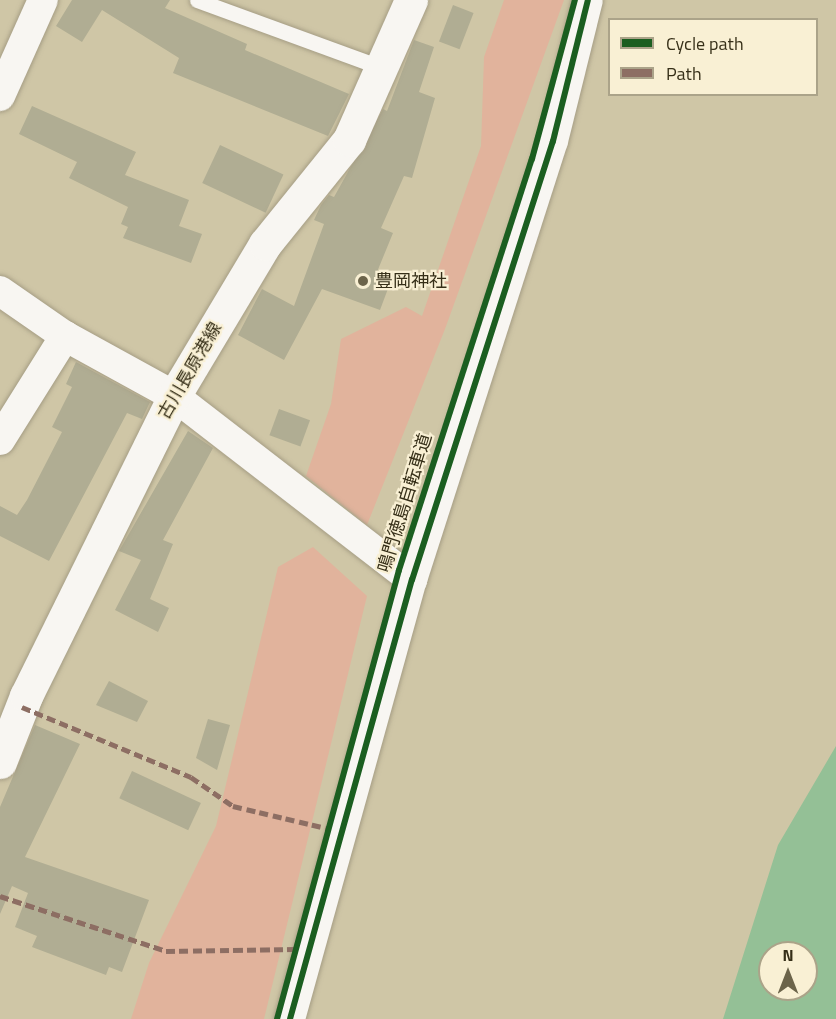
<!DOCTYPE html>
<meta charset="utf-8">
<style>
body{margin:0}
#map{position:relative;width:836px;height:1019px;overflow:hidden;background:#cfc6a6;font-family:"Titillium Web","Noto Sans JP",sans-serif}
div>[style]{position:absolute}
.green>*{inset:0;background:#e1b39c}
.water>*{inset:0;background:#94c096}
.building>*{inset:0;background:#b0ad93;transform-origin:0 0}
.roads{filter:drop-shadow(0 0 2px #a59d84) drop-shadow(0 0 2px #a59d84)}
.lane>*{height:15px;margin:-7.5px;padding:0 7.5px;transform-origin:7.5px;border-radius:7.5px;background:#f8f6f2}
.street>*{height:30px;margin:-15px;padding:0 15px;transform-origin:15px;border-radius:15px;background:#f8f6f2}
.secondary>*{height:33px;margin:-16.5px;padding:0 16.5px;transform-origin:16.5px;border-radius:16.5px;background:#f8f6f2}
.quiet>*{height:4.5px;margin-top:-2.25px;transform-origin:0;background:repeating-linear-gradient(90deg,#8d6e63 0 9px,transparent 0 13.5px)}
.cycleway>*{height:6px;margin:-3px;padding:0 3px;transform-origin:3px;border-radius:3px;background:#1b5e20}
.dots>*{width:16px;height:16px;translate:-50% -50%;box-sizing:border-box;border:3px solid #f9f0d4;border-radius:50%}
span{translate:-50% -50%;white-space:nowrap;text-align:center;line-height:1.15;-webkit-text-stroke:4.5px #f9f0d4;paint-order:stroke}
.poi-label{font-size:18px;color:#362f18}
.left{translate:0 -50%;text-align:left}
.street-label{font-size:18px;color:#362f18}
.legend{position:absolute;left:608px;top:18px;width:210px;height:78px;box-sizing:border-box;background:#f9f0d4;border:2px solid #aba389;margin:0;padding:8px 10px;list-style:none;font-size:18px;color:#362f18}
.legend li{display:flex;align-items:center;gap:12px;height:30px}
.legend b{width:30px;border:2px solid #aba389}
.north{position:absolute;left:758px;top:941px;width:60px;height:60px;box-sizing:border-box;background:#f9f0d4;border:2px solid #aba389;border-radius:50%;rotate:0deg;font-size:16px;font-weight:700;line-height:24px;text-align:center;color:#362f18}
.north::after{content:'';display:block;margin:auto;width:21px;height:27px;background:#6c644a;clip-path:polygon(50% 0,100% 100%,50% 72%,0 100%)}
</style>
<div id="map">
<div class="green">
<i style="clip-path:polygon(504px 0,564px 0,445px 329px,367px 525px,306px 476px,331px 404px,341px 339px,406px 307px,422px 316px,481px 146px,484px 57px)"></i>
<i style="clip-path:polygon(313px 547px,367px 596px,264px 1019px,131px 1019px,149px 963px,216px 826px,278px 567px)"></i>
</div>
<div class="water">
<i style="clip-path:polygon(evenodd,836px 746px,836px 1019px,723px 1019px,778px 845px,836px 746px,770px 953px,806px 953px,806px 989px,770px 989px,770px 953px)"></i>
</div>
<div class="building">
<i style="clip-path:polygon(72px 0,170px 0,165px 8px,247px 44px,245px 50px,349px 94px,328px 136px,173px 73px,179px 58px,102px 10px,82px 42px,56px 26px)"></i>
<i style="left:453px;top:5px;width:22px;height:39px;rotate:21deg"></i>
<i style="clip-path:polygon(414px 40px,434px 47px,419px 92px,435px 98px,412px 178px,404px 176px,381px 228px,393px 233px,377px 272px,392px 278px,380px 310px,322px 289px,284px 360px,238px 335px,262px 289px,294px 306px,324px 224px,314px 220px,321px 205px,329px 195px,334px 197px,383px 109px,387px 111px)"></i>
<i style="clip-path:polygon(32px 106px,136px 152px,125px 175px,189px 200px,179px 226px,202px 234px,191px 263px,123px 238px,128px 227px,121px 224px,128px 207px,69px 178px,77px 162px,19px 134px)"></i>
<i style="left:220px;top:145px;width:70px;height:42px;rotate:25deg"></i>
<i style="clip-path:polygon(76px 362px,150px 402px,142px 419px,127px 413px,49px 561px,0 536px,0 506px,17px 515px,27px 500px,62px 432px,52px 427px,72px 387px,66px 384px)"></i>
<i style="left:279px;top:409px;width:33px;height:28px;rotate:20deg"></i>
<i style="clip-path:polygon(188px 431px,213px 448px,163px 540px,173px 544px,150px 599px,169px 608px,158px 632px,115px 610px,141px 560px,119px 551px)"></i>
<i style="clip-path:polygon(109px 681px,148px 701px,137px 722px,96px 705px)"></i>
<i style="clip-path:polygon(208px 719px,230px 725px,217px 770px,196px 758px)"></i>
<i style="clip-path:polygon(35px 725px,80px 744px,25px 857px,149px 900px,122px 972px,109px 967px,106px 975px,32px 947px,37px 936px,15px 927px,28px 893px,12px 886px,0 914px,0 807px)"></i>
<i style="left:132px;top:771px;width:76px;height:30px;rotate:25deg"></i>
</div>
<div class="roads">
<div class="lane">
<i style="left:197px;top:0;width:198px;rotate:20.1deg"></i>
</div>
<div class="street">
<i style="left:0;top:96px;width:105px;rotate:-65.9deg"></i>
<i style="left:0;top:291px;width:79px;rotate:34.7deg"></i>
<i style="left:65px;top:336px;width:124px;rotate:28.8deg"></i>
<i style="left:174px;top:396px;width:301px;rotate:37.7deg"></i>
<i style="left:0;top:440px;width:123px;rotate:-58deg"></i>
<i style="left:290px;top:1019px;width:456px;rotate:-74.5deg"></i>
<i style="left:412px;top:580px;width:461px;rotate:-72.2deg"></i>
<i style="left:553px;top:141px;width:145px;rotate:-76.1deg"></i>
</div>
<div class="secondary">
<i style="left:0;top:762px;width:71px;rotate:-68.5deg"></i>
<i style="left:26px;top:696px;width:335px;rotate:-63.7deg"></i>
<i style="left:174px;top:396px;width:177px;rotate:-59.1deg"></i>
<i style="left:265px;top:244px;width:134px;rotate:-51.1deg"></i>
<i style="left:349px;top:140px;width:153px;rotate:-66.1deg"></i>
</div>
</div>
<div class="quiet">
<i style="left:22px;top:707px;width:183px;rotate:22.5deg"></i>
<i style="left:191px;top:777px;width:51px;rotate:34.6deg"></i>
<i style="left:233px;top:806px;width:100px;rotate:13.3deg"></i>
<i style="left:0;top:896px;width:175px;rotate:18.3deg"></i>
<i style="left:166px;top:951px;width:131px;rotate:-0.9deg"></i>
</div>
<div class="cycleway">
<i style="left:277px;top:1019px;width:465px;rotate:-74.8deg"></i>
<i style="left:399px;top:570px;width:432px;rotate:-72.1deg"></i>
<i style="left:532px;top:159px;width:165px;rotate:-74.9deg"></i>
<i style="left:290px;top:1019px;width:456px;rotate:-74.5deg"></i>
<i style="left:412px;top:580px;width:461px;rotate:-72.2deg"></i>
<i style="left:553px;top:141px;width:145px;rotate:-76.1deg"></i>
</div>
<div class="dots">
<i style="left:363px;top:281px;background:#6c644a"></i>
</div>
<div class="poi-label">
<span class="left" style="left:375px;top:281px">豊岡神社</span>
</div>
<div class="street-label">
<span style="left:190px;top:371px;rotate:-60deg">古川長原港線</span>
<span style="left:405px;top:503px;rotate:-73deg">鳴門徳島自転車道</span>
</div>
<ul class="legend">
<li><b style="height:8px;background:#1b5e20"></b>Cycle path</li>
<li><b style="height:8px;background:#8d6e63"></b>Path</li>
</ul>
<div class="north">N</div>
</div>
